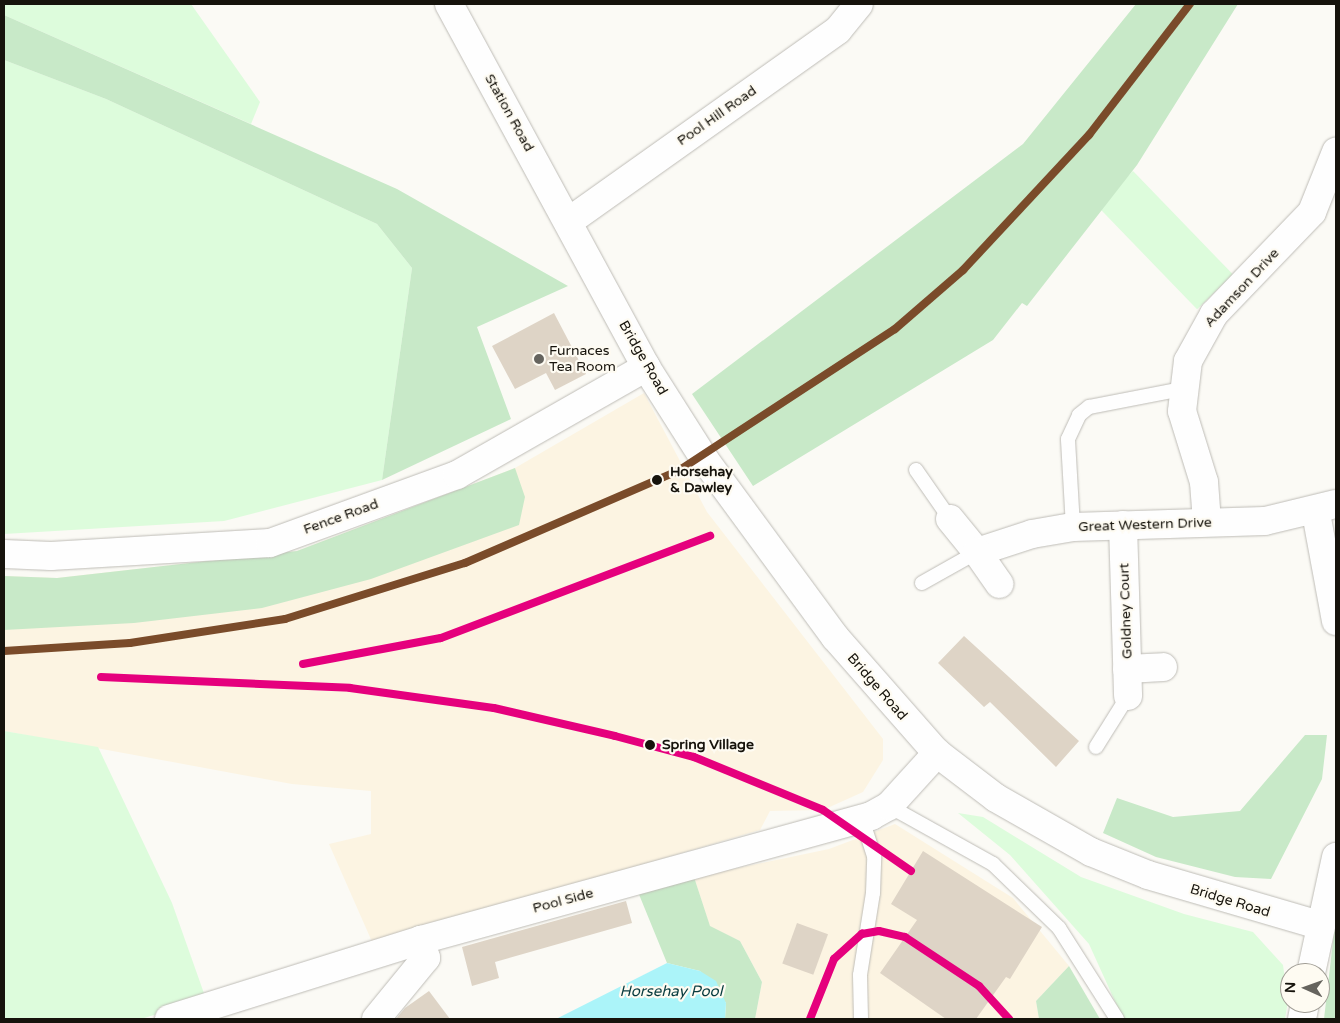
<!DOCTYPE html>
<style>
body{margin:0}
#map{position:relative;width:1340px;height:1023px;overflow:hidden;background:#fbfaf5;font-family:"Varela Round",sans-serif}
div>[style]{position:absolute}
.built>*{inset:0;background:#fcf4e2}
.green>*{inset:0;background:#ddfcdc;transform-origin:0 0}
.forest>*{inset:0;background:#c8e9c8}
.water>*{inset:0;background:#abf4f9}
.building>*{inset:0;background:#ded4c6;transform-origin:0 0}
.roads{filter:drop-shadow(0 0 1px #bebcb6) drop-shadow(0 0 1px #bebcb6)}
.lane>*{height:14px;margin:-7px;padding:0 7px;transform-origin:7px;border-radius:7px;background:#fefefe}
.street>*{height:28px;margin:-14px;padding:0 14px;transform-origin:14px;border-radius:14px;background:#fefefe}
.rail-1>*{height:8px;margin:-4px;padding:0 4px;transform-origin:4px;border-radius:4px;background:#7a4b2a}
.rail-2>*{height:8px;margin:-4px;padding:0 4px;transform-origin:4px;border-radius:4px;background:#e5007d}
.dots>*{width:14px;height:14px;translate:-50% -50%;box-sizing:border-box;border:2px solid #fefbf2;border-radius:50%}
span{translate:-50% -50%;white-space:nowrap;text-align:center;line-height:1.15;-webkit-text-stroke:4.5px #fefbf2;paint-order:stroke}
.street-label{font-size:14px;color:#16130c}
.poi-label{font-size:14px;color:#16130c}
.left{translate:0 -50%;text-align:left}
.stop-label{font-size:14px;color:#16130c;font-weight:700}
.water-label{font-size:15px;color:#073b3f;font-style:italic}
.frame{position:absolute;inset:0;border:5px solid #16130c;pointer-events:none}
.north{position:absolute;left:1280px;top:963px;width:50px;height:50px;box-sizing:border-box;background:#fefbf2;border:1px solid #a19e96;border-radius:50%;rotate:272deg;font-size:14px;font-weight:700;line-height:20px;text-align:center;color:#16130c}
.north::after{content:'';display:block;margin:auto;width:18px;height:22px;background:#66645e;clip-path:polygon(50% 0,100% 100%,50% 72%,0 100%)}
</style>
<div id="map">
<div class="built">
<i style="clip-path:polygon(644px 393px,707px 512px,883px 739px,883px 760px,863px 792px,823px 810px,770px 811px,760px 830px,373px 944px,329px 844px,371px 834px,371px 791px,292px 784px,4px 731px,4px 576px,57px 578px,297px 551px,515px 468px)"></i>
<i style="clip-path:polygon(895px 824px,1013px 898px,1069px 966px,1036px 1001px,1039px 1019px,755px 1019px,762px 982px,740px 941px,710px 927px,694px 877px,829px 849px)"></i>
</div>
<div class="green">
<i style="clip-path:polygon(4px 4px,191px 4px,260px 102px,251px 124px,4px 15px)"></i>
<i style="clip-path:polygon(4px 60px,106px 99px,377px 224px,412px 268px,382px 480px,224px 521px,4px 534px)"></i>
<i style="left:1133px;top:171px;width:144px;height:50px;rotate:46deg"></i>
<i style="clip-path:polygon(4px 731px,98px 747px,172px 903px,206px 999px,141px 1019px,4px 1019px)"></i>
<i style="clip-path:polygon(958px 813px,983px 817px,1081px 877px,1184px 914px,1253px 932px,1283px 965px,1288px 1001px,1285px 1019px,1123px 1019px,1089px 944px,1010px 855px)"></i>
</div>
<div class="forest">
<i style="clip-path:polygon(1136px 4px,1238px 4px,1137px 165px,1027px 306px,1022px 303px,993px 340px,753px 486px,692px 394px,1023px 144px)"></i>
<i style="clip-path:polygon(4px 15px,397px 189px,568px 286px,477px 327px,511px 419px,382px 480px,412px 268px,377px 224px,106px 99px,4px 60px)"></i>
<i style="clip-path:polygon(515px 468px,525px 497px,519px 525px,371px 579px,262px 608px,134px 623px,4px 630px,4px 576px,57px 578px,297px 551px)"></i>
<i style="clip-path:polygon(1305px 735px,1327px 735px,1322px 779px,1271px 879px,1235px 877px,1156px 857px,1103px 833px,1117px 798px,1173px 817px,1240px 811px)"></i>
<i style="clip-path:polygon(694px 877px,710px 926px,740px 941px,762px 982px,755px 1019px,725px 1019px,726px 1003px,700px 971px,667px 963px,638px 892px)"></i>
<i style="clip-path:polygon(1336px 918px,1336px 1019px,1324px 1019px,1335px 924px)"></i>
<i style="clip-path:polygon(1069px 966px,1100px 1019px,1039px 1019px,1036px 1001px)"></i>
</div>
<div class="water">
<i style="clip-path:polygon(667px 963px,700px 971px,716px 981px,726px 1003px,725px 1019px,556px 1019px)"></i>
</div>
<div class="building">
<i style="clip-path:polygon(554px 313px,586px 374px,555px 390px,546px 373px,515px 389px,492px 346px)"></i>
<i style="clip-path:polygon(964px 636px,1079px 741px,1056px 767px,990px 702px,984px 707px,938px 663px)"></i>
<i style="clip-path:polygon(923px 851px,1042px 927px,1010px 979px,1006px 977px,976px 1019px,946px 1019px,880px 973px,917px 920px,891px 904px)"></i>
<i style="clip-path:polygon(626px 901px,632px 923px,495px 962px,499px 978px,472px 986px,462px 947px)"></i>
<i style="left:797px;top:923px;width:33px;height:43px;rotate:20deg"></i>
<i style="clip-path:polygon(429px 991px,450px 1019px,396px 1019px,405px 1008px)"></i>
</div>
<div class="roads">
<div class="lane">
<i style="left:916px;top:470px;width:60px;rotate:55.2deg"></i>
<i style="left:1073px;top:527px;width:88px;rotate:-93.3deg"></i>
<i style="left:1068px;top:439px;width:26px;rotate:-65deg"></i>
<i style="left:1079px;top:415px;width:13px;rotate:-39deg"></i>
<i style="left:1089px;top:407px;width:95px;rotate:-11deg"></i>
<i style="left:922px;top:583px;width:63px;rotate:-29.4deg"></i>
<i style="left:1096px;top:747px;width:60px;rotate:-57.9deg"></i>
<i style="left:889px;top:806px;width:119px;rotate:29.1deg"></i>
<i style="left:993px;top:864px;width:92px;rotate:44.1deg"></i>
<i style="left:1059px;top:928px;width:108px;rotate:57.5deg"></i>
<i style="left:861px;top:1019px;width:44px;rotate:-91.3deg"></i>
<i style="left:860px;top:975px;width:83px;rotate:-81deg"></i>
<i style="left:873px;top:893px;width:37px;rotate:-88deg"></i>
<i style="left:874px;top:856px;width:40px;rotate:-108deg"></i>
</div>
<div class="street">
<i style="left:449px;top:4px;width:413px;rotate:61.5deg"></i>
<i style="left:646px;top:367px;width:110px;rotate:57.6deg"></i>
<i style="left:705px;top:460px;width:220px;rotate:53.7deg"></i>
<i style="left:835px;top:637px;width:154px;rotate:48.7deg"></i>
<i style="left:937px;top:753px;width:74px;rotate:37.3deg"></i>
<i style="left:996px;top:798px;width:109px;rotate:29.6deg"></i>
<i style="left:1091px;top:852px;width:61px;rotate:22deg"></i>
<i style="left:1148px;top:875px;width:178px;rotate:16.3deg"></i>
<i style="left:568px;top:222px;width:331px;rotate:-35.4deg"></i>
<i style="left:838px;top:30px;width:33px;rotate:-51deg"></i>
<i style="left:1316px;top:513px;width:110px;rotate:79.5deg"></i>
<i style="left:950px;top:519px;width:43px;rotate:50.7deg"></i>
<i style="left:977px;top:552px;width:58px;rotate:-18.1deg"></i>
<i style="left:1032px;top:534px;width:42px;rotate:-9.7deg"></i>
<i style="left:1073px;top:527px;width:192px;rotate:-1.8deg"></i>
<i style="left:1265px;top:521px;width:73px;rotate:-13.5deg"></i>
<i style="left:1207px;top:522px;width:40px;rotate:-94.3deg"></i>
<i style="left:1204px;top:482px;width:74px;rotate:-107.2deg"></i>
<i style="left:1182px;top:411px;width:50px;rotate:-83.2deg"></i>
<i style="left:1188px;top:361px;width:54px;rotate:-61deg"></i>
<i style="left:1214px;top:314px;width:141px;rotate:-46.1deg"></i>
<i style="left:1312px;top:212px;width:65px;rotate:-68.2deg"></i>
<i style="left:1123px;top:525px;width:171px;rotate:88.3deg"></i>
<i style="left:977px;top:552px;width:39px;rotate:55deg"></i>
<i style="left:4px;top:554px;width:47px;rotate:2.4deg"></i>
<i style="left:51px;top:556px;width:219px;rotate:-3.4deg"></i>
<i style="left:270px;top:543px;width:199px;rotate:-20deg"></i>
<i style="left:457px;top:475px;width:218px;rotate:-29.7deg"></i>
<i style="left:1127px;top:669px;width:36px;rotate:-3deg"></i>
<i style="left:1311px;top:973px;width:119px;rotate:-77.8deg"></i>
<i style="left:169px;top:1019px;width:264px;rotate:-17.4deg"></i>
<i style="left:421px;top:940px;width:467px;rotate:-15.4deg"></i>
<i style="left:871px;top:816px;width:21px;rotate:-29deg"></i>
<i style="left:889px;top:806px;width:72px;rotate:-47.8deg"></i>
<i style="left:376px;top:1019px;width:79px;rotate:-50.7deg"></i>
<i style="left:426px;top:958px;width:19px;rotate:-106deg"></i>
<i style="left:1302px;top:1019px;width:16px;rotate:-79deg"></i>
</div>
</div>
<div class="rail-1">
<i style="left:4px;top:651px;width:126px;rotate:-3.6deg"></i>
<i style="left:130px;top:643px;width:157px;rotate:-8.8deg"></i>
<i style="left:285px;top:619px;width:189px;rotate:-17.3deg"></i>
<i style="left:465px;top:563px;width:232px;rotate:-23.4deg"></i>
<i style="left:678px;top:471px;width:259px;rotate:-33.2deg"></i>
<i style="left:895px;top:329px;width:90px;rotate:-40.9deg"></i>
<i style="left:963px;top:270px;width:185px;rotate:-47deg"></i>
<i style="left:1089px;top:135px;width:165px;rotate:-52.4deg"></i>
</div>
<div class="rail-2">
<i style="left:303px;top:664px;width:140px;rotate:-10.7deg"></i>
<i style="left:441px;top:638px;width:288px;rotate:-20.8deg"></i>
<i style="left:101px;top:677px;width:249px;rotate:2.5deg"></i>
<i style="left:350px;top:688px;width:145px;rotate:7.9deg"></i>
<i style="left:494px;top:708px;width:124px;rotate:13deg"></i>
<i style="left:615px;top:736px;width:82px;rotate:14.9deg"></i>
<i style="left:694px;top:757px;width:139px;rotate:22.3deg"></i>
<i style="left:823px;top:810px;width:107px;rotate:34.7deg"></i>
<i style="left:810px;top:1019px;width:65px;rotate:-68.2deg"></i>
<i style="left:834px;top:959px;width:38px;rotate:-42deg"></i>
<i style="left:862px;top:934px;width:17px;rotate:-10deg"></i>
<i style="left:879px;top:931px;width:27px;rotate:13deg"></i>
<i style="left:905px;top:937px;width:89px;rotate:33.5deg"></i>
<i style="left:979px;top:986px;width:45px;rotate:47.7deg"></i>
</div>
<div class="dots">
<i style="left:539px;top:359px;background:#66645e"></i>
<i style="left:657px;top:480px;background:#16130c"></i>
<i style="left:650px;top:745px;background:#16130c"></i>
</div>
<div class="street-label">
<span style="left:509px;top:113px;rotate:61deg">Station Road</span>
<span style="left:717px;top:116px;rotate:-35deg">Pool Hill Road</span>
<span style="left:1242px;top:288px;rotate:-47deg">Adamson Drive</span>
<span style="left:643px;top:358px;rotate:60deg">Bridge Road</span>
<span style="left:341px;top:517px;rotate:-20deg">Fence Road</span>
<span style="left:1145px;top:525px;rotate:-2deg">Great Western Drive</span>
<span style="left:1126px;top:611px;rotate:-92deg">Goldney Court</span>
<span style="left:877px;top:687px;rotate:49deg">Bridge Road</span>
<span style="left:563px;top:901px;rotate:-15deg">Pool Side</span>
<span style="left:1230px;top:901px;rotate:17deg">Bridge Road</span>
</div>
<div class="poi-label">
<span class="left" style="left:549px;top:359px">Furnaces<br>Tea Room</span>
</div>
<div class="stop-label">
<span class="left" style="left:670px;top:480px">Horsehay<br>&amp; Dawley</span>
<span class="left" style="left:662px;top:745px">Spring Village</span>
</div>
<div class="water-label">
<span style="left:671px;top:992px">Horsehay Pool</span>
</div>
<div class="frame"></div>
<div class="north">N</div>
</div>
